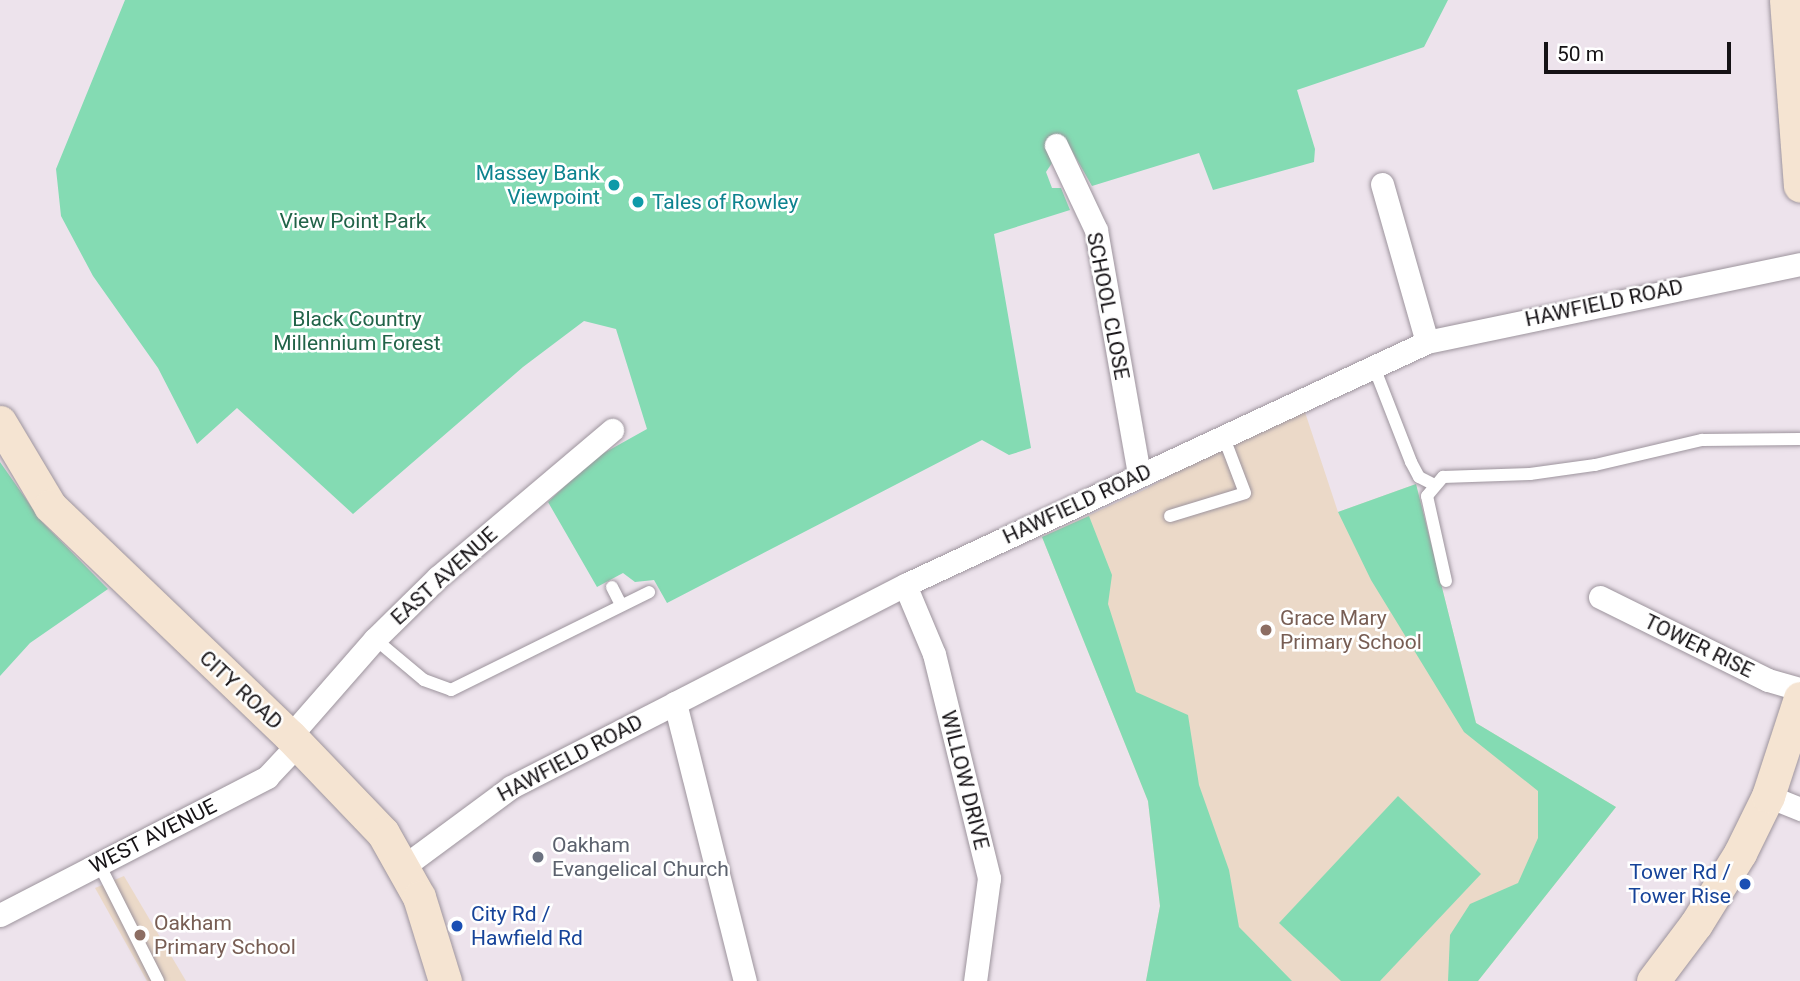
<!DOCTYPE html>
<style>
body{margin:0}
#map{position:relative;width:1800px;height:981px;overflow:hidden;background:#ede3ec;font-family:Roboto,sans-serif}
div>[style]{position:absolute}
.education>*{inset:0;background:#ebd9c8}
.green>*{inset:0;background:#84dbb3}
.roads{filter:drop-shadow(0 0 2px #9d949d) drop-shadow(0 0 2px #9d949d)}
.lane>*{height:12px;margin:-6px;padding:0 6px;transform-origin:6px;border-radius:6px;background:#fff}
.street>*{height:23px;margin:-11.5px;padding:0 11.5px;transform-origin:11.5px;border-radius:11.5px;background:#fff}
.secondary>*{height:33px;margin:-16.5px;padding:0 16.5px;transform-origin:16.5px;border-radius:16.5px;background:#f5e4d2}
.dots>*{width:19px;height:19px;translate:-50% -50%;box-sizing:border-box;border:4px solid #fff;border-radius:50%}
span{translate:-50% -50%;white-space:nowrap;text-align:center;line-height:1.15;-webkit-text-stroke:5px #fff;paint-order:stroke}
.culture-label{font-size:21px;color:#0d838f}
.right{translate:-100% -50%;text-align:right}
.left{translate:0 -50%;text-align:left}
.park-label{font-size:21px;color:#216348}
.street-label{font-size:21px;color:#151215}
.education-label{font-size:21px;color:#785e54}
.worship-label{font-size:21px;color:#5b616d}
.transit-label{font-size:21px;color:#164399}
.scale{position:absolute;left:1544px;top:42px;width:187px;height:32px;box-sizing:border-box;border:4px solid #151215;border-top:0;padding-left:9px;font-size:21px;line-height:24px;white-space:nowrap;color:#151215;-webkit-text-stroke:5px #fff;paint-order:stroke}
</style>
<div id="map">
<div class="education">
<i style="clip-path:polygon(1301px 400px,1338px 512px,1416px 484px,1476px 723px,1616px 807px,1478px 981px,1146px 981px,1160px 906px,1148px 801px,1042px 537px,1146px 489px)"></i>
<i style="clip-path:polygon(124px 876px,186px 981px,147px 981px,95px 888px)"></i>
</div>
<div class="green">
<i style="clip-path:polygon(125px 0,1448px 0,1424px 47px,1297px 90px,1315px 149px,1314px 162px,1213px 190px,1199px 153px,1092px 186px,1067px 142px,1048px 152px,1052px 163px,1046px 172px,1052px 188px,1061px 188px,1070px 210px,994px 234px,1031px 448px,1009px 455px,982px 440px,667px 603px,654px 580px,635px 582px,623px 573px,597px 587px,548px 502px,595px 458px,647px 429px,616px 329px,584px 321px,523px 367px,353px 514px,237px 408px,197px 444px,158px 368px,93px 276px,61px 216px,56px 169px)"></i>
<i style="clip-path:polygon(0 462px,42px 522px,108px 589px,30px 643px,0 676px)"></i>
<i style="clip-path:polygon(1416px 484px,1476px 723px,1616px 807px,1478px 981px,1448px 981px,1450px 935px,1470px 904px,1518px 883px,1538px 838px,1538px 791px,1464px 732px,1371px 580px,1338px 512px)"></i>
<i style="clip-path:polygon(1089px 516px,1112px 575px,1108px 604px,1136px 692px,1188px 715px,1199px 785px,1229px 870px,1239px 927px,1292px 981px,1146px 981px,1160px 906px,1148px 801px,1042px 537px)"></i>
<i style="clip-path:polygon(1398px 796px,1481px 874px,1380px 981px,1341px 981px,1279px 923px)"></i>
</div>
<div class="roads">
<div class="lane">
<i style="left:1374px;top:367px;width:102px;rotate:68.7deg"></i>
<i style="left:1411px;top:462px;width:17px;rotate:62deg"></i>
<i style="left:1419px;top:477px;width:16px;rotate:27deg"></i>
<i style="left:1170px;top:516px;width:78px;rotate:-17deg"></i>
<i style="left:1245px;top:493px;width:62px;rotate:-110.8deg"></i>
<i style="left:1446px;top:581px;width:87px;rotate:-102.6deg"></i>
<i style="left:1427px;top:496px;width:25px;rotate:-50deg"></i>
<i style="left:1443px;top:477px;width:87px;rotate:-2deg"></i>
<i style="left:1530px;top:474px;width:66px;rotate:-7.9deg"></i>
<i style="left:1595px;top:465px;width:110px;rotate:-13.2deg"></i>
<i style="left:1702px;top:440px;width:98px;rotate:-0.6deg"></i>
<i style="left:612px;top:587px;width:20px;rotate:63deg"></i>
<i style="left:375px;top:639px;width:64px;rotate:39.9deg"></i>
<i style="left:424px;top:680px;width:29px;rotate:20deg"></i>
<i style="left:451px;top:690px;width:221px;rotate:-26.3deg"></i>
<i style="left:99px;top:864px;width:131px;rotate:63.2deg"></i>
</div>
<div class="street">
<i style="left:1056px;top:145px;width:94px;rotate:64.8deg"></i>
<i style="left:1096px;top:230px;width:247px;rotate:80deg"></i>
<i style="left:1382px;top:184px;width:164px;rotate:74.1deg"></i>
<i style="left:905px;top:585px;width:75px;rotate:67.2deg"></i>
<i style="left:934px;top:654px;width:231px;rotate:76.2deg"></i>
<i style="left:989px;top:878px;width:104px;rotate:97.7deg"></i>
<i style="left:1600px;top:597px;width:187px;rotate:26.3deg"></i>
<i style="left:1768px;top:680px;width:33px;rotate:16deg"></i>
<i style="left:675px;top:703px;width:287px;rotate:75.9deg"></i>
<i style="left:290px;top:736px;width:129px;rotate:-48.8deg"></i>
<i style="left:375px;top:639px;width:88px;rotate:-44.5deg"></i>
<i style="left:438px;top:577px;width:228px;rotate:-40.2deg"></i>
<i style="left:1768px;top:796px;width:35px;rotate:22deg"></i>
<i style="left:403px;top:867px;width:134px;rotate:-36.5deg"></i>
<i style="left:511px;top:787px;width:184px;rotate:-27.1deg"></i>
<i style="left:675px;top:703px;width:259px;rotate:-27.2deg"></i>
<i style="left:905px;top:585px;width:576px;rotate:-24.96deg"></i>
<i style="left:1427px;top:342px;width:381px;rotate:-11.8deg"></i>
<i style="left:0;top:915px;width:301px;rotate:-27.3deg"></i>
<i style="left:267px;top:777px;width:45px;rotate:-46.8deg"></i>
</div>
<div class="secondary">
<i style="left:1786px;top:0;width:186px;rotate:85.7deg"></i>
<i style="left:0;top:422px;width:98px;rotate:59.2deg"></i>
<i style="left:50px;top:506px;width:332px;rotate:43.8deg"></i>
<i style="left:290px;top:736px;width:134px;rotate:46.2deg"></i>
<i style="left:383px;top:833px;width:73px;rotate:60.6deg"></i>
<i style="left:419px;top:897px;width:88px;rotate:72.8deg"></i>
<i style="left:1653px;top:981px;width:71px;rotate:-53deg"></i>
<i style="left:1696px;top:924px;width:84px;rotate:-58.2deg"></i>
<i style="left:1740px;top:853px;width:64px;rotate:-63.8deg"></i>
<i style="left:1768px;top:796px;width:103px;rotate:-71.9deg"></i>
</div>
</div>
<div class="dots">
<i style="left:614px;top:185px;background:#0f9aa8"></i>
<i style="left:638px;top:202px;background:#0f9aa8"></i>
<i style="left:1266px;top:630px;background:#8d6e63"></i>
<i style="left:538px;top:857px;background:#6b7280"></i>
<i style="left:1745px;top:884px;background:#1a4fb4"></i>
<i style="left:457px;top:926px;background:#1a4fb4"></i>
<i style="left:140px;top:935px;background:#8d6e63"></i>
</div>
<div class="culture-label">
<span class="right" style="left:600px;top:185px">Massey Bank<br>Viewpoint</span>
<span class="left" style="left:652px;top:202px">Tales of Rowley</span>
</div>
<div class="park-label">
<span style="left:353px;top:221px">View Point Park</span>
<span style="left:357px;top:331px">Black Country<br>Millennium Forest</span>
</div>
<div class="street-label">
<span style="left:1604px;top:303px;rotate:-12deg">HAWFIELD ROAD</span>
<span style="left:1108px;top:306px;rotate:79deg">SCHOOL CLOSE</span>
<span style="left:1077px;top:504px;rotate:-25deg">HAWFIELD ROAD</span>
<span style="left:444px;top:576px;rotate:-42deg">EAST AVENUE</span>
<span style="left:1699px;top:646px;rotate:26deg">TOWER RISE</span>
<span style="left:241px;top:690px;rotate:43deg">CITY ROAD</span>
<span style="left:570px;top:758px;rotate:-28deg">HAWFIELD ROAD</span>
<span style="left:965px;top:780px;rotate:76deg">WILLOW DRIVE</span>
<span style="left:153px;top:836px;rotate:-27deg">WEST AVENUE</span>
</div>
<div class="education-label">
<span class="left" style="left:1280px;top:630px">Grace Mary<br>Primary School</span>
<span class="left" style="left:154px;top:935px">Oakham<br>Primary School</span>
</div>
<div class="worship-label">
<span class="left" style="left:552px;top:857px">Oakham<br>Evangelical Church</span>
</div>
<div class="transit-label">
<span class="right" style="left:1731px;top:884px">Tower Rd /<br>Tower Rise</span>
<span class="left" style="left:471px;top:926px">City Rd /<br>Hawfield Rd</span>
</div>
<div class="scale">50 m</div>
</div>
